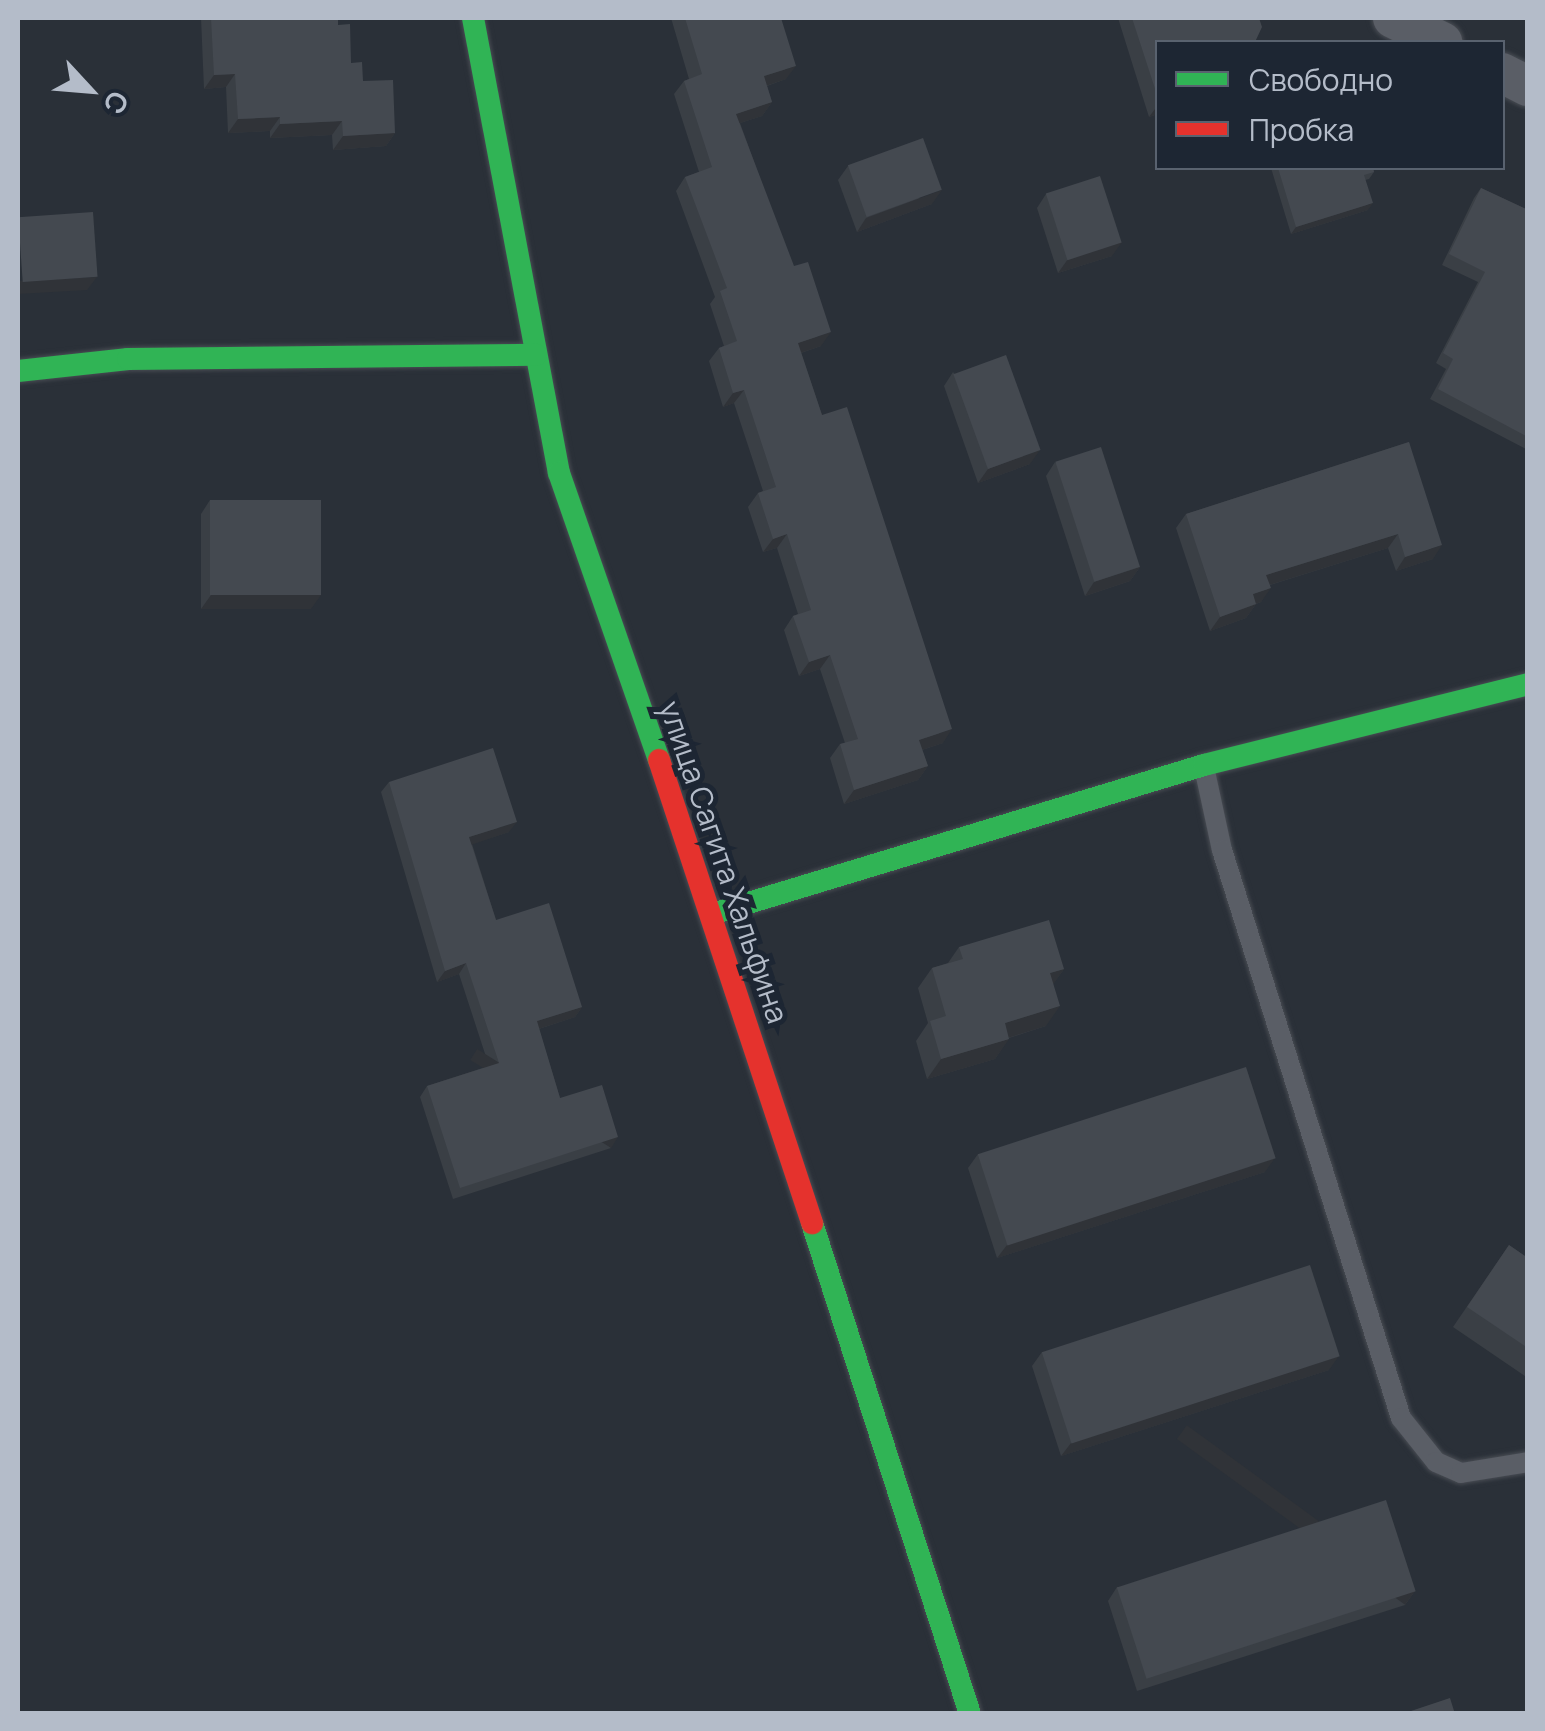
<!DOCTYPE html>
<meta charset="utf-8">
<style>
body{margin:0}
#map{position:relative;width:1545px;height:1731px;overflow:hidden;background:#2a3038;font-family:Manrope,sans-serif}
div>[style]{position:absolute}
.roads{filter:drop-shadow(0 0 2px #484c53) drop-shadow(0 0 2px #484c53)}
.lane>*{height:20px;margin:-10px;padding:0 10px;transform-origin:10px;border-radius:10px;background:#5a5e66}
.street>*{height:40px;margin:-20px;padding:0 20px;transform-origin:20px;border-radius:20px;background:#5a5e66}
.fast>*{height:22px;margin:-11px;padding:0 11px;transform-origin:11px;border-radius:11px;background:#30b455}
.jam>*{height:22px;margin:-11px;padding:0 11px;transform-origin:11px;border-radius:11px;background:#e5322d}
.wall>*{inset:0;background:#3a3f45}
.shaded-wall>*{inset:0;background:#303338;transform-origin:0 0}
.building>*{inset:0;background:#444950;transform-origin:0 0}
span{translate:-50% -50%;white-space:nowrap;text-align:center;line-height:1.15;-webkit-text-stroke:10px #1d2633;paint-order:stroke}
.street-label{font-size:30px;color:#b4bcc9}
.frame{position:absolute;inset:0;border:20px solid #b4bcc9;pointer-events:none}
.legend{position:absolute;left:1155px;top:40px;width:350px;height:130px;box-sizing:border-box;background:#1d2633;border:2px solid #59626f;margin:0;padding:12px 18px;list-style:none;font-size:30px;color:#b4bcc9}
.legend li{display:flex;align-items:center;gap:20px;height:50px}
.legend b{width:50px;border:2px solid #59626f}
.north{position:absolute;left:40px;top:40px;width:100px;height:100px;-webkit-text-stroke:8px #1d2633;paint-order:stroke;rotate:116deg;font-size:28px;font-weight:700;line-height:40px;text-align:center;color:#b4bcc9}
.north::after{content:'';display:block;margin:auto;width:35px;height:45px;background:#b4bcc9;clip-path:polygon(50% 0,100% 100%,50% 72%,0 100%)}
</style>
<div id="map">
<div class="roads">
<div class="lane">
<i style="left:1204px;top:767px;width:85px;rotate:77.8deg"></i>
<i style="left:1222px;top:850px;width:596px;rotate:72.51deg"></i>
<i style="left:1401px;top:1418px;width:56px;rotate:51.5deg"></i>
<i style="left:1436px;top:1462px;width:27px;rotate:24deg"></i>
<i style="left:1461px;top:1473px;width:68px;rotate:-9.3deg"></i>
</div>
<div class="street">
<i style="left:1393px;top:18px;width:55px;rotate:26.1deg"></i>
<i style="left:1502px;top:73px;width:29px;rotate:27deg"></i>
</div>
<div class="fast">
<i style="left:473px;top:18px;width:463px;rotate:79.3deg"></i>
<i style="left:559px;top:473px;width:304px;rotate:70.8deg"></i>
<i style="left:18px;top:371px;width:111px;rotate:-6.2deg"></i>
<i style="left:128px;top:359px;width:408px;rotate:-0.6deg"></i>
<i style="left:712px;top:914px;width:514px;rotate:-16.85deg"></i>
<i style="left:1204px;top:765px;width:334px;rotate:-14deg"></i>
<i style="left:812px;top:1223px;width:516px;rotate:72.16deg"></i>
</div>
<div class="jam">
<i style="left:659px;top:760px;width:488px;rotate:71.7deg"></i>
</div>
</div>
<div class="wall">
<i style="clip-path:polygon(201px 18px,338px 18px,338px 25px,351px 63px,395px 133px,386px 146px,333px 150px,332px 135px,270px 138px,270px 131px,228px 133px,226px 87px,204px 89px)"></i>
<i style="clip-path:polygon(671px 18px,781px 18px,786px 79px,767px 86px,772px 102px,762px 116px,740px 123px,821px 346px,801px 353px,822px 415px,943px 743px,922px 750px,928px 766px,918px 780px,844px 804px,830px 758px,840px 744px,845px 743px,820px 669px,799px 676px,784px 630px,793px 616px,798px 614px,777px 548px,763px 552px,748px 507px,758px 493px,763px 491px,734px 403px,723px 407px,709px 361px,719px 348px,724px 346px,710px 304px,715px 297px,676px 191px,685px 177px,699px 172px,674px 94px,684px 81px,689px 79px)"></i>
<i style="clip-path:polygon(1118px 18px,1259px 18px,1158px 42px,1158px 114px,1149px 117px)"></i>
<i style="clip-path:polygon(848px 166px,932px 204px,857px 232px,838px 180px)"></i>
<i style="clip-path:polygon(1271px 168px,1373px 168px,1374px 172px,1369px 179px,1365px 180px,1368px 210px,1291px 234px)"></i>
<i style="clip-path:polygon(1481px 188px,1528px 210px,1528px 450px,1430px 399px,1446px 369px,1436px 363px,1478px 282px,1442px 265px,1474px 198px)"></i>
<i style="clip-path:polygon(1046px 194px,1112px 256px,1058px 273px,1037px 208px)"></i>
<i style="clip-path:polygon(953px 372px,1030px 464px,978px 483px,944px 386px)"></i>
<i style="clip-path:polygon(1409px 442px,1433px 559px,1396px 571px,1388px 548px,1270px 585px,1261px 602px,1256px 604px,1246px 618px,1210px 631px,1176px 528px,1186px 514px)"></i>
<i style="clip-path:polygon(1055px 462px,1140px 567px,1130px 581px,1085px 596px,1046px 476px)"></i>
<i style="clip-path:polygon(210px 500px,311px 609px,201px 609px,201px 514px)"></i>
<i style="clip-path:polygon(389px 782px,509px 832px,472px 844px,496px 920px,582px 1007px,575px 1017px,539px 1029px,560px 1098px,611px 1148px,453px 1199px,420px 1097px,427px 1086px,489px 1066px,459px 974px,437px 982px,381px 792px)"></i>
<i style="clip-path:polygon(959px 947px,1064px 969px,1053px 984px,1046px 1026px,1009px 1038px,995px 1059px,927px 1079px,916px 1041px,928px 1023px,918px 988px,932px 968px,948px 963px)"></i>
<i style="clip-path:polygon(978px 1154px,1265px 1172px,997px 1258px,968px 1168px)"></i>
<i style="clip-path:polygon(1509px 1245px,1528px 1258px,1528px 1378px,1453px 1327px)"></i>
<i style="clip-path:polygon(1042px 1352px,1329px 1370px,1061px 1456px,1032px 1366px)"></i>
<i style="clip-path:polygon(1117px 1587px,1415px 1591px,1405px 1605px,1137px 1691px,1108px 1601px)"></i>
</div>
<div class="shaded-wall">
<i style="clip-path:polygon(796px 66px,786px 79px,754px 90px,764px 76px)"></i>
<i style="clip-path:polygon(235px 74px,226px 87px,204px 89px,214px 75px)"></i>
<i style="clip-path:polygon(772px 102px,762px 116px,727px 127px,736px 114px)"></i>
<i style="clip-path:polygon(1158px 105px,1158px 114px,1149px 117px)"></i>
<i style="clip-path:polygon(280px 117px,270px 131px,228px 133px,238px 119px)"></i>
<i style="clip-path:polygon(342px 121px,332px 135px,270px 138px,280px 124px)"></i>
<i style="clip-path:polygon(395px 133px,386px 146px,333px 150px,343px 136px)"></i>
<i style="clip-path:polygon(942px 190px,932px 204px,857px 232px,866px 218px)"></i>
<i style="clip-path:polygon(1373px 203px,1368px 210px,1291px 234px,1296px 227px)"></i>
<i style="clip-path:polygon(1122px 242px,1112px 256px,1058px 273px,1068px 259px)"></i>
<i style="clip-path:polygon(97px 277px,87px 290px,18px 294px,18px 281px)"></i>
<i style="clip-path:polygon(831px 332px,821px 346px,788px 357px,798px 343px)"></i>
<i style="clip-path:polygon(744px 390px,734px 403px,723px 407px,733px 393px)"></i>
<i style="clip-path:polygon(1040px 450px,1030px 464px,978px 483px,988px 469px)"></i>
<i style="clip-path:polygon(787px 534px,777px 548px,763px 552px,773px 539px)"></i>
<i style="clip-path:polygon(1398px 534px,1388px 548px,1256px 589px,1266px 575px)"></i>
<i style="clip-path:polygon(1442px 545px,1433px 559px,1396px 571px,1405px 557px)"></i>
<i style="clip-path:polygon(1140px 567px,1130px 581px,1085px 596px,1094px 582px)"></i>
<i style="clip-path:polygon(1271px 588px,1261px 602px,1243px 608px,1253px 594px)"></i>
<i style="clip-path:polygon(211px 595px,321px 595px,311px 609px,201px 609px)"></i>
<i style="clip-path:polygon(1256px 604px,1246px 618px,1210px 631px,1220px 617px)"></i>
<i style="clip-path:polygon(830px 655px,820px 669px,799px 676px,809px 662px)"></i>
<i style="clip-path:polygon(952px 729px,943px 743px,909px 754px,919px 740px)"></i>
<i style="clip-path:polygon(928px 766px,918px 780px,844px 804px,854px 790px)"></i>
<i style="clip-path:polygon(517px 822px,509px 832px,462px 848px,469px 837px)"></i>
<i style="clip-path:polygon(466px 963px,459px 974px,437px 982px,445px 971px)"></i>
<i style="clip-path:polygon(1064px 969px,1050px 989px,1050px 973px)"></i>
<i style="clip-path:polygon(1060px 1006px,1046px 1026px,991px 1043px,1005px 1023px)"></i>
<i style="clip-path:polygon(582px 1007px,575px 1017px,529px 1032px,537px 1021px)"></i>
<i style="clip-path:polygon(1009px 1039px,995px 1059px,927px 1079px,941px 1059px)"></i>
<i style="left:618px;top:1137px;width:13px;height:166px;rotate:122deg"></i>
<i style="clip-path:polygon(1275px 1158px,1265px 1172px,997px 1258px,1007px 1245px)"></i>
<i style="clip-path:polygon(1339px 1356px,1329px 1370px,1061px 1456px,1071px 1443px)"></i>
<i style="left:1415px;top:1591px;width:17px;height:282px;rotate:126deg"></i>
</div>
<div class="building">
<i style="clip-path:polygon(211px 18px,338px 18px,338px 25px,350px 24px,351px 63px,362px 62px,363px 81px,393px 80px,395px 133px,343px 136px,342px 121px,280px 124px,280px 117px,238px 119px,235px 74px,214px 75px)"></i>
<i style="clip-path:polygon(685px 18px,781px 18px,796px 66px,764px 76px,772px 102px,736px 114px,794px 266px,808px 262px,831px 332px,798px 343px,822px 415px,847px 407px,952px 729px,919px 740px,928px 766px,854px 790px,840px 744px,858px 739px,830px 655px,809px 662px,793px 616px,811px 610px,787px 534px,773px 539px,758px 493px,776px 487px,744px 390px,733px 393px,719px 348px,737px 341px,720px 291px,727px 288px,685px 177px,712px 167px,684px 81px,702px 74px)"></i>
<i style="clip-path:polygon(1132px 18px,1259px 18px,1262px 27px,1255px 42px,1158px 42px,1158px 98px)"></i>
<i style="left:923px;top:138px;width:55px;height:80px;rotate:70deg"></i>
<i style="clip-path:polygon(1278px 168px,1373px 168px,1374px 172px,1364px 175px,1373px 203px,1296px 227px)"></i>
<i style="left:1100px;top:176px;width:70px;height:57px;rotate:72deg"></i>
<i style="clip-path:polygon(1481px 188px,1528px 210px,1528px 437px,1438px 389px,1453px 359px,1443px 353px,1485px 272px,1449px 254px)"></i>
<i style="left:93px;top:212px;width:65px;height:75px;rotate:86deg"></i>
<i style="left:1006px;top:355px;width:101px;height:56px;rotate:70deg"></i>
<i style="clip-path:polygon(1409px 442px,1442px 545px,1405px 557px,1398px 534px,1266px 575px,1271px 588px,1253px 594px,1256px 604px,1220px 617px,1186px 514px)"></i>
<i style="left:1101px;top:447px;width:126px;height:48px;rotate:72deg"></i>
<i style="left:210px;top:500px;width:111px;height:95px"></i>
<i style="clip-path:polygon(493px 748px,517px 822px,469px 837px,496px 920px,549px 903px,582px 1007px,537px 1021px,560px 1098px,602px 1085px,618px 1137px,460px 1188px,427px 1086px,499px 1063px,466px 963px,445px 971px,389px 782px)"></i>
<i style="clip-path:polygon(1049px 920px,1064px 969px,1050px 973px,1060px 1006px,1005px 1023px,1009px 1039px,941px 1059px,930px 1021px,946px 1016px,932px 968px,963px 959px,959px 947px)"></i>
<i style="left:1246px;top:1067px;width:96px;height:282px;rotate:72deg"></i>
<i style="clip-path:polygon(1509px 1245px,1528px 1258px,1528px 1348px,1467px 1307px)"></i>
<i style="left:1310px;top:1265px;width:96px;height:282px;rotate:72deg"></i>
<i style="left:1386px;top:1500px;width:96px;height:283px;rotate:72deg"></i>
<i style="clip-path:polygon(1450px 1698px,1455px 1714px,1402px 1714px)"></i>
</div>
<div class="street-label">
<span style="left:724px;top:862px;rotate:71deg">улица Сагита Хальфина</span>
</div>
<div class="frame"></div>
<ul class="legend">
<li><b style="height:12px;background:#30b455"></b>Свободно</li>
<li><b style="height:12px;background:#e5322d"></b>Пробка</li>
</ul>
<div class="north">С</div>
</div>
